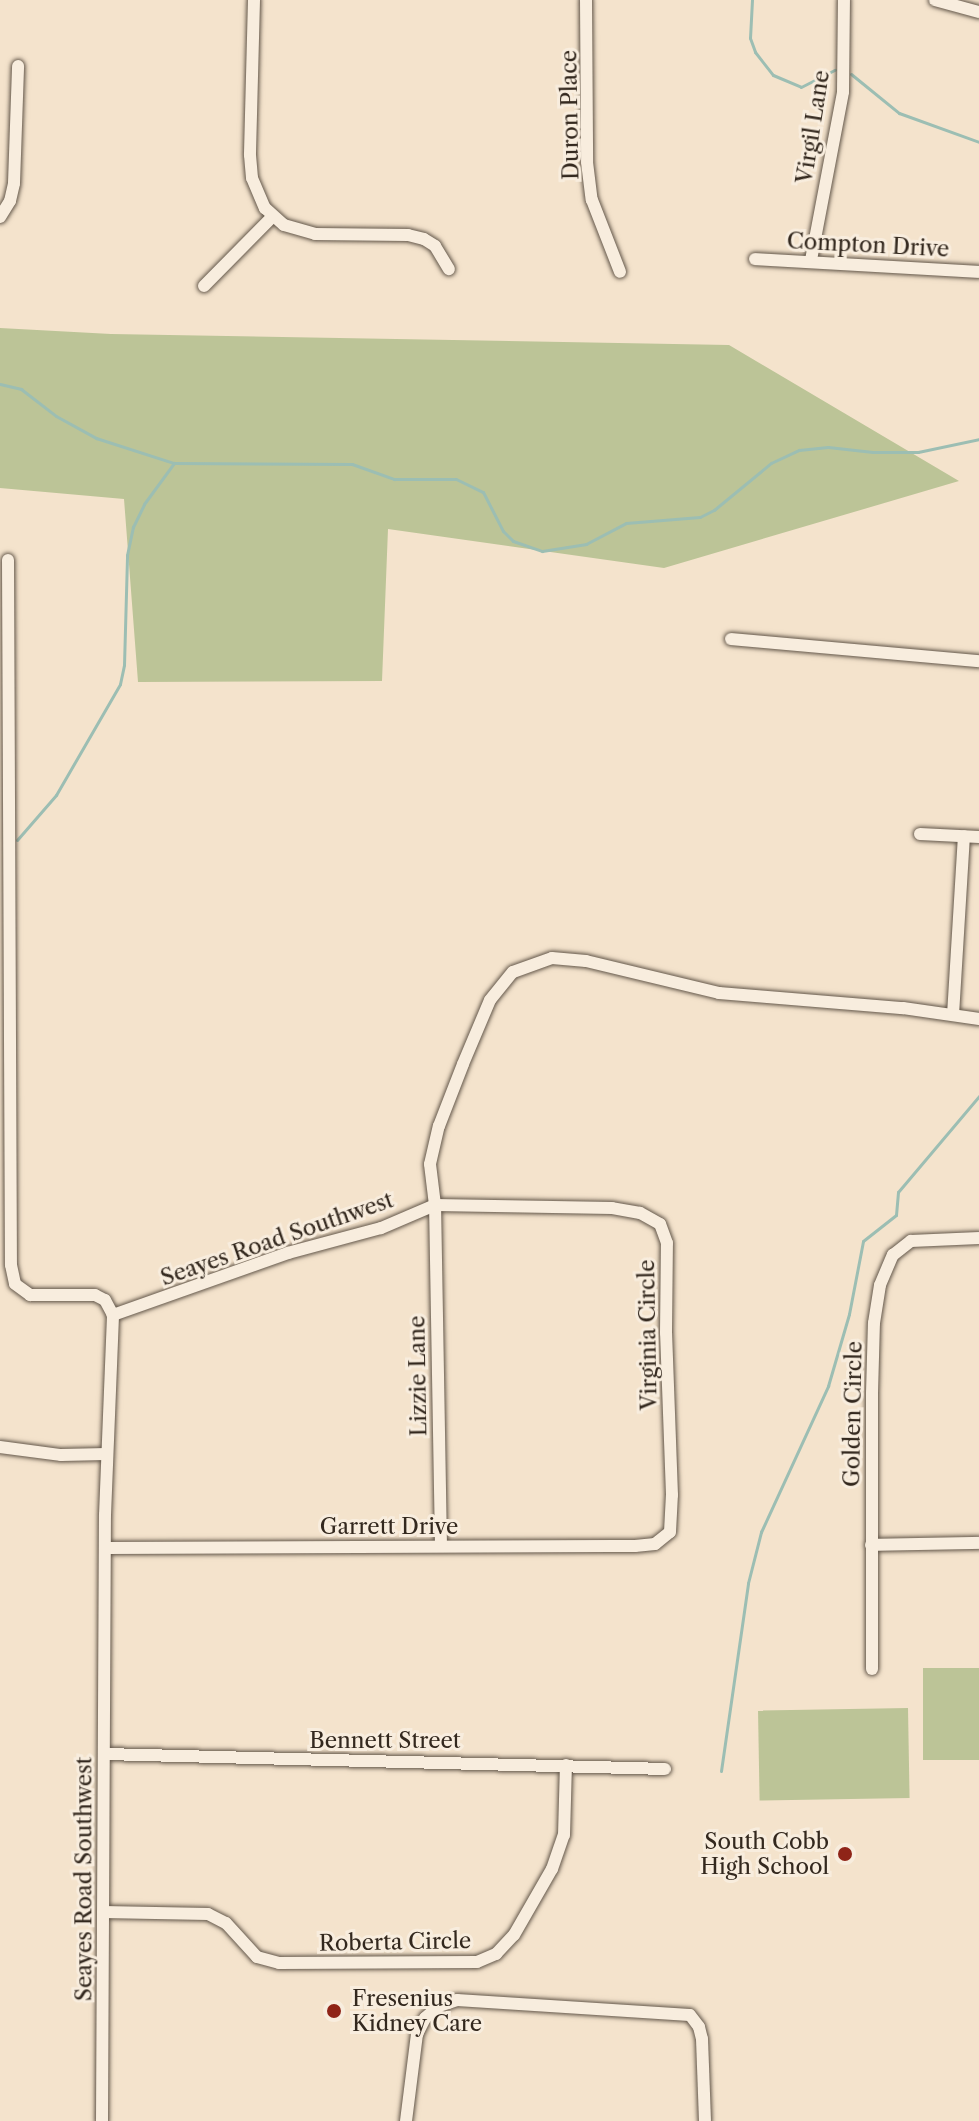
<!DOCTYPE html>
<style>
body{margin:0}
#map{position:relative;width:979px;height:2121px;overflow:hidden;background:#f4e3cc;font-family:"Libre Caslon Text",serif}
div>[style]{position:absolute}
.green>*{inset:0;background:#bcc497;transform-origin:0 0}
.stream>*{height:3px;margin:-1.5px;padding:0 1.5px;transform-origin:1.5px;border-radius:1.5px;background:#9cbeb3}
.roads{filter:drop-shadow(0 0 2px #63574a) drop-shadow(0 0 2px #63574a)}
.minor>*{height:12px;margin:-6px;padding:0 6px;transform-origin:6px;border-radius:6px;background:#f8edde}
.dots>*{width:22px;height:22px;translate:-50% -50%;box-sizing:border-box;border:4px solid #f8edde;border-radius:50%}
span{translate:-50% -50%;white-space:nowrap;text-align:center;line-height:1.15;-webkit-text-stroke:6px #f8edde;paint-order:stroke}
.street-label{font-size:22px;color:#33281e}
.poi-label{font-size:22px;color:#33281e}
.right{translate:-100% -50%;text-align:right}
.left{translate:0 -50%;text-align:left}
</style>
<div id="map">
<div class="green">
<i style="clip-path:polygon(0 328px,111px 334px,729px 345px,959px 481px,664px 568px,388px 529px,382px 681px,138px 682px,124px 499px,0 488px)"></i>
<i style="left:923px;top:1668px;width:56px;height:92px"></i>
<i style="left:908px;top:1708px;width:90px;height:150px;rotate:89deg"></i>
</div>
<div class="stream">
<i style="left:752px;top:0;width:38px;rotate:93deg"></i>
<i style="left:750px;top:38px;width:15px;rotate:70deg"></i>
<i style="left:755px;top:52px;width:29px;rotate:52deg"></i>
<i style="left:773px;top:75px;width:30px;rotate:23deg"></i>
<i style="left:801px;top:87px;width:38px;rotate:-27deg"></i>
<i style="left:851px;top:74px;width:62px;rotate:39.1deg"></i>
<i style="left:899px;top:113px;width:85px;rotate:19.9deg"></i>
<i style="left:0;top:384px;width:22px;rotate:13deg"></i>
<i style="left:21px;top:389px;width:44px;rotate:37.6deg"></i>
<i style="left:56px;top:416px;width:46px;rotate:28.8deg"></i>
<i style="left:96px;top:438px;width:82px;rotate:17.8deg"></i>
<i style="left:174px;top:463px;width:178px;rotate:0.3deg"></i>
<i style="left:352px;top:464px;width:45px;rotate:19.7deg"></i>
<i style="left:394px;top:479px;width:62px"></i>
<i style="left:456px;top:479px;width:30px;rotate:26deg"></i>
<i style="left:483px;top:492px;width:44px;rotate:62.9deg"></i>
<i style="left:503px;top:531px;width:14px;rotate:45deg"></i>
<i style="left:513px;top:541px;width:31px;rotate:19deg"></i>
<i style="left:542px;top:551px;width:45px;rotate:-9deg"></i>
<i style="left:586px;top:544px;width:45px;rotate:-27.7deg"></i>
<i style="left:626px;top:523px;width:74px;rotate:-4.6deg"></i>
<i style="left:700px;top:517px;width:16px;rotate:-27deg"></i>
<i style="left:714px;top:510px;width:74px;rotate:-39.5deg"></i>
<i style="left:771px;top:463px;width:31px;rotate:-25deg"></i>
<i style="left:799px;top:450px;width:29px;rotate:-6deg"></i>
<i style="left:828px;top:447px;width:45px;rotate:6.3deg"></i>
<i style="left:873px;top:452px;width:45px"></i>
<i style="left:918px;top:452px;width:62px;rotate:-12deg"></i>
<i style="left:17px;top:840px;width:60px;rotate:-49.1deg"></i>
<i style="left:56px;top:795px;width:128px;rotate:-60deg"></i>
<i style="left:120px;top:684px;width:19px;rotate:-78deg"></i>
<i style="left:124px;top:665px;width:110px;rotate:-88.4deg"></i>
<i style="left:127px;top:555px;width:29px;rotate:-78deg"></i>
<i style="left:133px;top:527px;width:25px;rotate:-64deg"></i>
<i style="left:144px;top:504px;width:51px;rotate:-53.8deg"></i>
<i style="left:721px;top:1771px;width:190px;rotate:-81.8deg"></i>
<i style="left:748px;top:1583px;width:53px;rotate:-75.7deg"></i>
<i style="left:761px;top:1532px;width:161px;rotate:-65.3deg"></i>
<i style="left:828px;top:1386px;width:75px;rotate:-73.7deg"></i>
<i style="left:849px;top:1314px;width:74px;rotate:-79.1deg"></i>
<i style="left:863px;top:1241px;width:42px;rotate:-38.2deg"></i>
<i style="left:896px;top:1215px;width:23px;rotate:-85deg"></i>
<i style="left:898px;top:1192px;width:126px;rotate:-49.8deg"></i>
</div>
<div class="roads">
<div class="minor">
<i style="left:254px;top:0;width:155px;rotate:91.5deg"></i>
<i style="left:250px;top:155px;width:23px;rotate:85deg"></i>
<i style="left:252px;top:178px;width:33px;rotate:67deg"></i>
<i style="left:265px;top:208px;width:25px;rotate:42deg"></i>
<i style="left:284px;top:225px;width:32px;rotate:16deg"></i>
<i style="left:315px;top:234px;width:93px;rotate:0.6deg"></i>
<i style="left:408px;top:235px;width:16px;rotate:14deg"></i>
<i style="left:424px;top:239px;width:13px;rotate:32deg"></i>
<i style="left:435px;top:246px;width:27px;rotate:59deg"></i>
<i style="left:586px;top:0;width:162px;rotate:89.6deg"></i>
<i style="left:587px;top:162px;width:38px;rotate:83deg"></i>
<i style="left:592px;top:200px;width:77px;rotate:68.7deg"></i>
<i style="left:935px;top:0;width:46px;rotate:15.3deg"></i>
<i style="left:0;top:217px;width:19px;rotate:-58deg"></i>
<i style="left:10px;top:201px;width:18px;rotate:-77deg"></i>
<i style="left:14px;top:183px;width:117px;rotate:-88deg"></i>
<i style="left:755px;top:259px;width:224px;rotate:3.3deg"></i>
<i style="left:811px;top:260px;width:171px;rotate:-79.2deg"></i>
<i style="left:843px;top:92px;width:92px;rotate:-89.4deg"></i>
<i style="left:204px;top:286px;width:97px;rotate:-45.4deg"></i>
<i style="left:8px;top:560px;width:705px;rotate:89.76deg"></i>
<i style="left:11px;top:1265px;width:19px;rotate:78deg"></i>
<i style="left:15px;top:1284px;width:19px;rotate:36deg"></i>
<i style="left:30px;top:1295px;width:65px"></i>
<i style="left:95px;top:1295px;width:11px;rotate:27deg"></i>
<i style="left:105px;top:1300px;width:17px;rotate:62deg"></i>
<i style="left:731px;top:639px;width:249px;rotate:5.1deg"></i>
<i style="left:920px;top:834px;width:59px;rotate:2.9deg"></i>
<i style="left:953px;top:1015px;width:179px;rotate:-86.5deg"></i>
<i style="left:0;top:1447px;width:62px;rotate:7.5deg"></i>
<i style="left:61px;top:1455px;width:45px;rotate:-1.3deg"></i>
<i style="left:871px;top:1545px;width:108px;rotate:-1.1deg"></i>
<i style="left:441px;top:1546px;width:341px;rotate:-91deg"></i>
<i style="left:435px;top:1205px;width:41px;rotate:-97deg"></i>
<i style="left:430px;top:1164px;width:39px;rotate:-77deg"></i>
<i style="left:439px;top:1126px;width:66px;rotate:-68.8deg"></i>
<i style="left:463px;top:1064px;width:69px;rotate:-67.1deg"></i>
<i style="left:490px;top:1000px;width:36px;rotate:-51deg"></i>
<i style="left:513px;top:972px;width:41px;rotate:-19.7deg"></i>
<i style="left:552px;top:958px;width:34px;rotate:5deg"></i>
<i style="left:586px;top:961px;width:137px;rotate:13.5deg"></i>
<i style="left:719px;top:993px;width:185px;rotate:4.7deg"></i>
<i style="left:903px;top:1008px;width:77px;rotate:8.2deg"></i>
<i style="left:105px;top:1548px;width:530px;rotate:-0.22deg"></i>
<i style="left:635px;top:1546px;width:20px;rotate:-6deg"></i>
<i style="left:655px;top:1544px;width:19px;rotate:-39deg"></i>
<i style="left:670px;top:1532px;width:37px;rotate:-87deg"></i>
<i style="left:672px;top:1495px;width:162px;rotate:-92.1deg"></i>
<i style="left:666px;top:1333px;width:90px;rotate:-89.4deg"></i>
<i style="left:667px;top:1243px;width:20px;rotate:-110deg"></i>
<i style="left:660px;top:1224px;width:23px;rotate:-151deg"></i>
<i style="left:640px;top:1213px;width:28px;rotate:-170deg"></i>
<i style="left:612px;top:1208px;width:177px;rotate:-179deg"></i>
<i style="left:435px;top:1205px;width:59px;rotate:156.9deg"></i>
<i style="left:381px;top:1228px;width:96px;rotate:165deg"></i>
<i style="left:288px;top:1253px;width:186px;rotate:160.5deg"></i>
<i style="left:872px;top:1669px;width:276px;rotate:-90deg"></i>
<i style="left:872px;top:1393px;width:70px;rotate:-88.4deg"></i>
<i style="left:874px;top:1323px;width:38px;rotate:-81deg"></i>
<i style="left:880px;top:1285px;width:33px;rotate:-67deg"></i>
<i style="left:893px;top:1255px;width:23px;rotate:-38deg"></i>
<i style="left:911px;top:1241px;width:68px;rotate:-2.5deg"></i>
<i style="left:105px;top:1754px;width:560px;rotate:1.53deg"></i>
<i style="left:103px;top:1912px;width:105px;rotate:1.1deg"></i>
<i style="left:208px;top:1914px;width:20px;rotate:27deg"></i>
<i style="left:226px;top:1923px;width:46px;rotate:47.6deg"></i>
<i style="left:257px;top:1957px;width:23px;rotate:15deg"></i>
<i style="left:279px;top:1963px;width:198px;rotate:-0.3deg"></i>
<i style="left:477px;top:1962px;width:21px;rotate:-23deg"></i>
<i style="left:496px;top:1954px;width:26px;rotate:-47deg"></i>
<i style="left:514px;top:1935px;width:76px;rotate:-60.1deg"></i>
<i style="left:552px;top:1869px;width:36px;rotate:-71deg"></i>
<i style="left:564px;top:1835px;width:70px;rotate:-88.4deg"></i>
<i style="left:102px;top:2121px;width:606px;rotate:-89.72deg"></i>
<i style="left:105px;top:1515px;width:200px;rotate:-87.7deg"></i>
<i style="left:406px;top:2121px;width:88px;rotate:-82.8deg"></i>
<i style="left:417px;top:2034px;width:18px;rotate:-63deg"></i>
<i style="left:425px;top:2018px;width:18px;rotate:-41deg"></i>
<i style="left:439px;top:2006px;width:19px;rotate:-18deg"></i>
<i style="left:457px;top:2000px;width:233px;rotate:3.7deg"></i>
<i style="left:690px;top:2015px;width:15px;rotate:53deg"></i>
<i style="left:699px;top:2027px;width:12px;rotate:76deg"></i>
<i style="left:702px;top:2039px;width:82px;rotate:87.9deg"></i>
</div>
</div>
<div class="dots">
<i style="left:845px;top:1854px;background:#8f2418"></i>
<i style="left:334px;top:2011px;background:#8f2418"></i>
</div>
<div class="street-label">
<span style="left:570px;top:115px;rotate:-91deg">Duron Place</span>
<span style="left:813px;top:127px;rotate:-81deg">Virgil Lane</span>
<span style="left:868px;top:245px;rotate:3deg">Compton Drive</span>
<span style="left:277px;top:1239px;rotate:-19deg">Seayes Road Southwest</span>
<span style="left:648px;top:1335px;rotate:-91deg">Virginia Circle</span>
<span style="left:418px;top:1376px;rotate:-91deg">Lizzie Lane</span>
<span style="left:853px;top:1414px;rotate:-89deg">Golden Circle</span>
<span style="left:389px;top:1527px">Garrett Drive</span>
<span style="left:385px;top:1741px">Bennett Street</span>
<span style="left:84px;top:1879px;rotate:-90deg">Seayes Road Southwest</span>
<span style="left:395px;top:1942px;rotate:-1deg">Roberta Circle</span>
</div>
<div class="poi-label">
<span class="right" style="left:829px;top:1854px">South Cobb<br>High School</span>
<span class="left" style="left:352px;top:2011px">Fresenius<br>Kidney Care</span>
</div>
</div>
